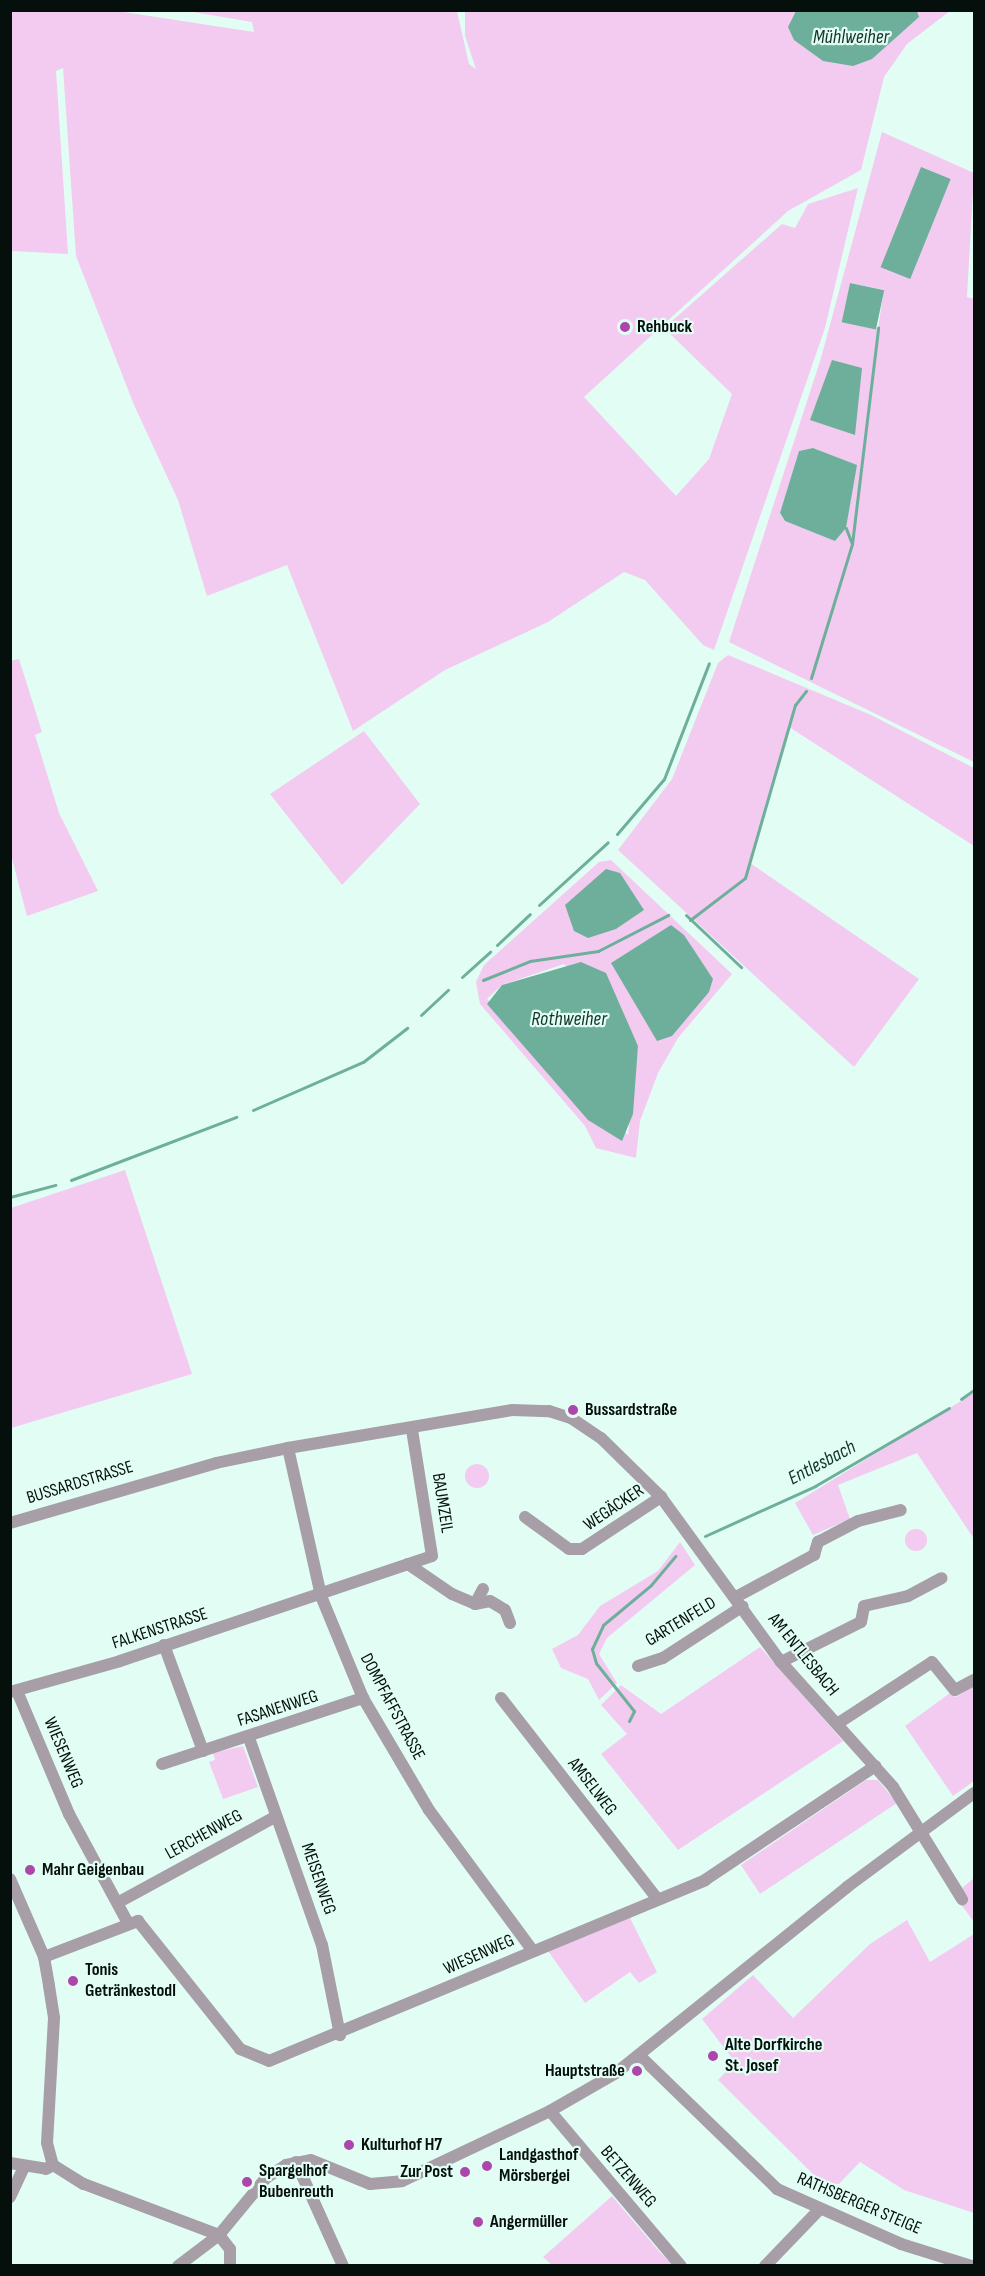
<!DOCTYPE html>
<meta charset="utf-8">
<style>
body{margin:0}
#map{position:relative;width:985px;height:2276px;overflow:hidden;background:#e2fef4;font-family:"Sofia Sans Condensed",sans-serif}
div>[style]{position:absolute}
.green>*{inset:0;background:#f3cbf0}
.round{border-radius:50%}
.water>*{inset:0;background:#6eaf9c;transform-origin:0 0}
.stream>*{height:3px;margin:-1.5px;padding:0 1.5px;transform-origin:1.5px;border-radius:1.5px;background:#6eaf9c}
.minor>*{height:12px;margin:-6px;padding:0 6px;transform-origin:6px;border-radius:6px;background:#a79ea7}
.dots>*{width:16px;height:16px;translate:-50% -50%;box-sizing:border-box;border:3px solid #e2fef4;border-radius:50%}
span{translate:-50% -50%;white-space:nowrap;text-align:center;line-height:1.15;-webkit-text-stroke:4.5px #e2fef4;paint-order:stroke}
.poi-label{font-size:18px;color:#05100d;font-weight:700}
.left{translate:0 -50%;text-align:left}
.right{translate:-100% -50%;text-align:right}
.street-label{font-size:18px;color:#05100d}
.water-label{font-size:20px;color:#13332a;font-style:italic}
.frame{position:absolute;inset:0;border:12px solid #05100d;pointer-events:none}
</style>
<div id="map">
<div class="green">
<i style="clip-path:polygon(10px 11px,117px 11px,254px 32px,252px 22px,187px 11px,457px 11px,469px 64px,476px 69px,465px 36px,465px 11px,950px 11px,907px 44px,884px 77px,861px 170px,788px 211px,584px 397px,676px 496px,709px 459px,732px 394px,664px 328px,782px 224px,795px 228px,808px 204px,858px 188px,825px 328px,714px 650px,703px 645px,645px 580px,624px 572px,548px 622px,445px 670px,353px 731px,287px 565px,207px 596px,178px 500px,134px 405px,76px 256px,63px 68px,56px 71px,68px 254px,11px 251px)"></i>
<i style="clip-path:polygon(evenodd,882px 132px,974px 173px,967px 297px,974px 299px,974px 762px,729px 642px,821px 358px,882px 132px,850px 283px,884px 290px,878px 328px,842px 322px,850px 283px,882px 132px,813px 448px,856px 465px,846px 528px,835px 540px,785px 521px,780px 514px,799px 451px,813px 448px)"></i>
<i style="clip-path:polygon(728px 655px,871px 715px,974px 768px,974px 846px,789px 727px,750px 863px,919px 979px,854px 1067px,618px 850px,672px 779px,718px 663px)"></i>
<i style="clip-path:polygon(19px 659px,42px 732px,35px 735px,59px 813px,98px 891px,27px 916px,10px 851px,10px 661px)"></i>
<i style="clip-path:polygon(364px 731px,420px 804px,342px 885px,270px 794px)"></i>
<i style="clip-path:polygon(evenodd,611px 860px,732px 974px,678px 1038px,658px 1073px,640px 1121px,636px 1158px,596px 1148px,585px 1126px,480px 1004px,476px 982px,484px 965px,599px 862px,611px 860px,564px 964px,638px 1046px,628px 1135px,487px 999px,502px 985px,564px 964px)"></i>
<i style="clip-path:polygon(125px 1170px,192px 1374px,11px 1428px,11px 1208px)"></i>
<i style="clip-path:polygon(974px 1393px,974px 1539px,917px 1453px,838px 1485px,850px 1519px,813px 1535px,795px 1503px)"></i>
<i class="round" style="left:465px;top:1464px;width:24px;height:24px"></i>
<i class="round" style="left:905px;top:1529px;width:22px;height:22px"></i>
<i style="clip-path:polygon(680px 1542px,695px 1565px,607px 1638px,599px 1654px,617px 1683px,599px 1700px,588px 1679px,561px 1668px,552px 1649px,578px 1635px,600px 1606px,658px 1571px)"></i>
<i style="clip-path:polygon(760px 1647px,843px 1741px,678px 1850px,601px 1754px,627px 1734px,601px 1705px,621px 1685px,661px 1714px)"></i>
<i style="clip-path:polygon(974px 1686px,974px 1781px,953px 1796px,905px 1726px,950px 1693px,956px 1697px)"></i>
<i style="clip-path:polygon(243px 1746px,258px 1787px,223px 1799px,209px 1762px,215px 1760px,213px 1753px)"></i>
<i style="clip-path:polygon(866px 1780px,878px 1780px,897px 1803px,760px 1894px,741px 1865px)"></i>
<i style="clip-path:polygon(974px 1878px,974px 1922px,960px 1903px,968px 1897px,962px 1888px)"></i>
<i style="clip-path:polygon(629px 1916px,657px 1972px,639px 1983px,630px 1972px,585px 2003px,548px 1951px)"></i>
<i style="clip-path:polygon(907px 1920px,930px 1962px,974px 1934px,974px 2213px,904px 2190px,860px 2162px,839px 2184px,822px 2183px,718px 2080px,735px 2062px,702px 2019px,753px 1975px,793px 2018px,870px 1944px)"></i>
<i style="clip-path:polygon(612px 2196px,658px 2250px,673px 2265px,552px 2265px,543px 2257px)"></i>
</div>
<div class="water">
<i style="clip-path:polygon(796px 11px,917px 11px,919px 17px,872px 59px,853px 66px,823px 61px,794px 40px,788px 27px)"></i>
<i style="left:921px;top:167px;width:32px;height:108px;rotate:22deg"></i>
<i style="left:850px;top:283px;width:35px;height:40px;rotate:12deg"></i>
<i style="clip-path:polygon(832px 360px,862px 368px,855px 435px,810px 420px)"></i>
<i style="clip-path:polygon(813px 448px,857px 465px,846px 528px,835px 541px,785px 521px,780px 513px,799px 451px)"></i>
<i style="clip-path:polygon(606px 869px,620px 873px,644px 910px,616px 929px,588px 938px,574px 931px,565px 905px)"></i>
<i style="clip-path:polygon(671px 925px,684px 935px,713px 979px,709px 992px,672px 1036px,657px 1041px,611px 963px)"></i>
<i style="clip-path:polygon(581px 962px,606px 973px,638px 1046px,633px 1114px,622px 1141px,588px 1120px,487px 1004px,502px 985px)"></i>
</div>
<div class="stream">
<i style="left:852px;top:544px;width:218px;rotate:-83.1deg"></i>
<i style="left:811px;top:678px;width:140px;rotate:-73deg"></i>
<i style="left:852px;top:544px;width:17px;rotate:-111deg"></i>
<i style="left:617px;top:834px;width:72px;rotate:-49.5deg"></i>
<i style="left:664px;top:779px;width:124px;rotate:-68.8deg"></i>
<i style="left:539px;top:905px;width:93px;rotate:-42.4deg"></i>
<i style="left:686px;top:915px;width:76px;rotate:43.4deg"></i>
<i style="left:690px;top:920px;width:69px;rotate:-37.4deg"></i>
<i style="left:745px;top:878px;width:180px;rotate:-73.9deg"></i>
<i style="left:795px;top:705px;width:18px;rotate:-52deg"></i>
<i style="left:497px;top:945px;width:45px;rotate:-43.2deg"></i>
<i style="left:462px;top:977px;width:38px;rotate:-42deg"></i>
<i style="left:483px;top:980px;width:51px;rotate:-22deg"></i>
<i style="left:530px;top:961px;width:69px;rotate:-8.4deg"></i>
<i style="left:598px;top:951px;width:79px;rotate:-27.2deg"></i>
<i style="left:421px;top:1015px;width:37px;rotate:-43deg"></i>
<i style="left:253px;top:1110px;width:120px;rotate:-23.6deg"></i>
<i style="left:363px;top:1062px;width:56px;rotate:-37.7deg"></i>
<i style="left:71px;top:1180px;width:177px;rotate:-20.9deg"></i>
<i style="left:10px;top:1197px;width:47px;rotate:-14.9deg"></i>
<i style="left:961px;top:1399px;width:16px;rotate:-35deg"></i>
<i style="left:705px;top:1536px;width:121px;rotate:-24.4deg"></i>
<i style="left:815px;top:1486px;width:155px;rotate:-30.2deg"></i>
<i style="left:629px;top:1721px;width:11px;rotate:-63deg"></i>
<i style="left:634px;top:1711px;width:61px;rotate:-128.4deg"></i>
<i style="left:596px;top:1663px;width:15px;rotate:-106deg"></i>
<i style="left:592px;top:1649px;width:26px;rotate:-65deg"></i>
<i style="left:603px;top:1625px;width:62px;rotate:-39.8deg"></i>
<i style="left:651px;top:1585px;width:38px;rotate:-50deg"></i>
</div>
<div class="minor">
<i style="left:288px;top:1448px;width:152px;rotate:77.4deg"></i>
<i style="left:321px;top:1596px;width:110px;rotate:67.6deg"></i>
<i style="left:363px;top:1698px;width:130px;rotate:59.5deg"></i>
<i style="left:429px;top:1810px;width:175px;rotate:53.6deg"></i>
<i style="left:525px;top:1517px;width:54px;rotate:36deg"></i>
<i style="left:569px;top:1549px;width:13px"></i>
<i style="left:582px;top:1549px;width:95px;rotate:-33.4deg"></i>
<i style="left:10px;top:1523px;width:215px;rotate:-16.2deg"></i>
<i style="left:216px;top:1463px;width:74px;rotate:-11.8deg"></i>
<i style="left:288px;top:1448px;width:227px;rotate:-9.6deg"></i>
<i style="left:512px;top:1410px;width:37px;rotate:2deg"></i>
<i style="left:549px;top:1411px;width:23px;rotate:18deg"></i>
<i style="left:571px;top:1418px;width:36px;rotate:34deg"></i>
<i style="left:601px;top:1438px;width:84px;rotate:44.5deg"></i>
<i style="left:661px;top:1497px;width:204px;rotate:54deg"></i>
<i style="left:781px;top:1662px;width:168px;rotate:48.1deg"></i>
<i style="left:893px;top:1787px;width:132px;rotate:58.4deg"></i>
<i style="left:408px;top:1564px;width:53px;rotate:34.3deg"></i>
<i style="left:452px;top:1594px;width:25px;rotate:23deg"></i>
<i style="left:475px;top:1604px;width:15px;rotate:-11deg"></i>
<i style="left:490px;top:1601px;width:17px;rotate:31deg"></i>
<i style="left:505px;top:1610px;width:14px;rotate:69deg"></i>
<i style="left:736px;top:1597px;width:89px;rotate:-28.3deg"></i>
<i style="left:814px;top:1555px;width:14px;rotate:-73deg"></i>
<i style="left:818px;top:1542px;width:45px;rotate:-27.7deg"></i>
<i style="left:858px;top:1521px;width:44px;rotate:-14.3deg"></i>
<i style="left:475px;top:1604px;width:17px;rotate:-62deg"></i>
<i style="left:164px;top:1645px;width:113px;rotate:69.8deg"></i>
<i style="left:781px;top:1662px;width:89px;rotate:-26.6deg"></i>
<i style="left:861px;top:1622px;width:16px;rotate:-79deg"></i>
<i style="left:864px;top:1606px;width:45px;rotate:-12.8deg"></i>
<i style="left:908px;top:1596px;width:38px;rotate:-28deg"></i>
<i style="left:638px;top:1666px;width:26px;rotate:-18deg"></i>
<i style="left:663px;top:1658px;width:95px;rotate:-33deg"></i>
<i style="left:17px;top:1691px;width:134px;rotate:67.1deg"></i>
<i style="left:69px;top:1814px;width:124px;rotate:61.6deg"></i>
<i style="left:10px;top:1692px;width:114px;rotate:-15.7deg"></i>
<i style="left:120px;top:1661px;width:329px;rotate:-18.6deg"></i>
<i style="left:432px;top:1556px;width:128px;rotate:-99deg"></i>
<i style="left:501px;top:1698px;width:252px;rotate:52.1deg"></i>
<i style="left:837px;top:1724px;width:113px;rotate:-33.1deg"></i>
<i style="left:932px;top:1662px;width:36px;rotate:51deg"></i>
<i style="left:955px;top:1690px;width:21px;rotate:-28deg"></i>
<i style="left:249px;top:1738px;width:219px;rotate:70.6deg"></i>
<i style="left:322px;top:1945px;width:92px;rotate:78.7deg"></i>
<i style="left:162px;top:1764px;width:212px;rotate:-18.2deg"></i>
<i style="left:10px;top:1879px;width:85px;rotate:66.4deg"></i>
<i style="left:44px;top:1957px;width:29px;rotate:80deg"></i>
<i style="left:49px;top:1986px;width:32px;rotate:81deg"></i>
<i style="left:54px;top:2018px;width:125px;rotate:93.2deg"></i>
<i style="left:47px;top:2143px;width:23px;rotate:75deg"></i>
<i style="left:53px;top:2165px;width:36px;rotate:32deg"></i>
<i style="left:84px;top:2184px;width:144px;rotate:20.7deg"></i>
<i style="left:219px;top:2235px;width:18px;rotate:52deg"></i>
<i style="left:230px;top:2249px;width:17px;rotate:90deg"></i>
<i style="left:119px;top:1902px;width:178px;rotate:-28.6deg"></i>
<i style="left:44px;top:1957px;width:101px;rotate:-21deg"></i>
<i style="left:138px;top:1921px;width:164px;rotate:51.4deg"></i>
<i style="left:240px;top:2049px;width:31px;rotate:22deg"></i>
<i style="left:269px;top:2061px;width:472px;rotate:-22.5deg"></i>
<i style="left:705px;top:1880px;width:205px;rotate:-33.8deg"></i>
<i style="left:641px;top:2057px;width:190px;rotate:44.1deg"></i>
<i style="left:777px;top:2189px;width:136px;rotate:23.9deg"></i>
<i style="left:901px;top:2244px;width:73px;rotate:17.4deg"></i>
<i style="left:550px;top:2111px;width:203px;rotate:49.8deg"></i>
<i style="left:296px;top:2162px;width:114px;rotate:65.7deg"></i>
<i style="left:10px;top:2163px;width:36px;rotate:9deg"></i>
<i style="left:46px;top:2169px;width:8px;rotate:-30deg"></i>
<i style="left:10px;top:2197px;width:33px;rotate:-65deg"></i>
<i style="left:178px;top:2266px;width:51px;rotate:-37.1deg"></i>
<i style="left:219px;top:2235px;width:74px;rotate:-50.5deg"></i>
<i style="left:266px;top:2178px;width:24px;rotate:-33deg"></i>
<i style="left:286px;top:2165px;width:25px;rotate:-11deg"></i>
<i style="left:311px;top:2160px;width:64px;rotate:22.1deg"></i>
<i style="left:370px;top:2184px;width:32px;rotate:-5deg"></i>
<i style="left:402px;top:2181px;width:164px;rotate:-25.3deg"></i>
<i style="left:550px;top:2111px;width:76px;rotate:-29.9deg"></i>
<i style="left:616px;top:2073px;width:297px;rotate:-38.8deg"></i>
<i style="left:847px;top:1887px;width:158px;rotate:-36.5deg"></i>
<i style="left:765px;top:2266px;width:76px;rotate:-46.1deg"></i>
</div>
<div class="dots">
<i style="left:625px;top:327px;background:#ac46aa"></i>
<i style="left:573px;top:1410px;background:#ac46aa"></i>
<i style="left:30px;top:1870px;background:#ac46aa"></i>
<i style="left:73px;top:1981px;background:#ac46aa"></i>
<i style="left:713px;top:2056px;background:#ac46aa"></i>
<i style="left:637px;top:2071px;background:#ac46aa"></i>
<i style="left:349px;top:2145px;background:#ac46aa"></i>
<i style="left:487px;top:2166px;background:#ac46aa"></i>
<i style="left:465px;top:2172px;background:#ac46aa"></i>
<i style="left:247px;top:2182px;background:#ac46aa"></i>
<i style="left:478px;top:2222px;background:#ac46aa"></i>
</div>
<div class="poi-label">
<span class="left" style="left:637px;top:327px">Rehbuck</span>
<span class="left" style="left:585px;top:1410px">Bussardstraße</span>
<span class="left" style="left:42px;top:1870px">Mahr Geigenbau</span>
<span class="left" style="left:85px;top:1981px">Tonis<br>Getränkestodl</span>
<span class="left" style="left:725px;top:2056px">Alte Dorfkirche<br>St. Josef</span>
<span class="right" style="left:625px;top:2071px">Hauptstraße</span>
<span class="left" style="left:361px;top:2145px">Kulturhof H7</span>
<span class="left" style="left:499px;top:2166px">Landgasthof<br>Mörsbergei</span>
<span class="left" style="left:259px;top:2182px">Spargelhof<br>Bubenreuth</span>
<span class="right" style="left:453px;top:2172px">Zur Post</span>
<span class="left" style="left:490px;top:2222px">Angermüller</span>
</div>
<div class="street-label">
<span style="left:80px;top:1483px;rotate:-17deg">BUSSARDSTRASSE</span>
<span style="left:442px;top:1503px;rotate:81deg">BAUMZEIL</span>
<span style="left:614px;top:1508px;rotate:-34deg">WEGÄCKER</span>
<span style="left:681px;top:1622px;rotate:-31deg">GARTENFELD</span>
<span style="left:160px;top:1629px;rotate:-18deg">FALKENSTRASSE</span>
<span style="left:803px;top:1655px;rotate:51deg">AM ENTLESBACH</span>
<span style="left:392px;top:1707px;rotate:62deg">DOMPFAFFSTRASSE</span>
<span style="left:278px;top:1709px;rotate:-18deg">FASANENWEG</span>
<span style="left:63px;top:1753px;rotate:67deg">WIESENWEG</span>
<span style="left:592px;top:1787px;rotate:52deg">AMSELWEG</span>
<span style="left:204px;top:1835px;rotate:-29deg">LERCHENWEG</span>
<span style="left:318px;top:1879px;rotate:71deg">MEISENWEG</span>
<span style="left:479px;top:1955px;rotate:-24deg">WIESENWEG</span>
<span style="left:628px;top:2177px;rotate:49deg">BETZENWEG</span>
<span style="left:859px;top:2204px;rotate:23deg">RATHSBERGER STEIGE</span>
</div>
<div class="water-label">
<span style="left:851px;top:37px">Mühlweiher</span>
<span style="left:569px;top:1019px">Rothweiher</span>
<span style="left:822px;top:1463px;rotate:-28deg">Entlesbach</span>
</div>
<div class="frame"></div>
</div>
